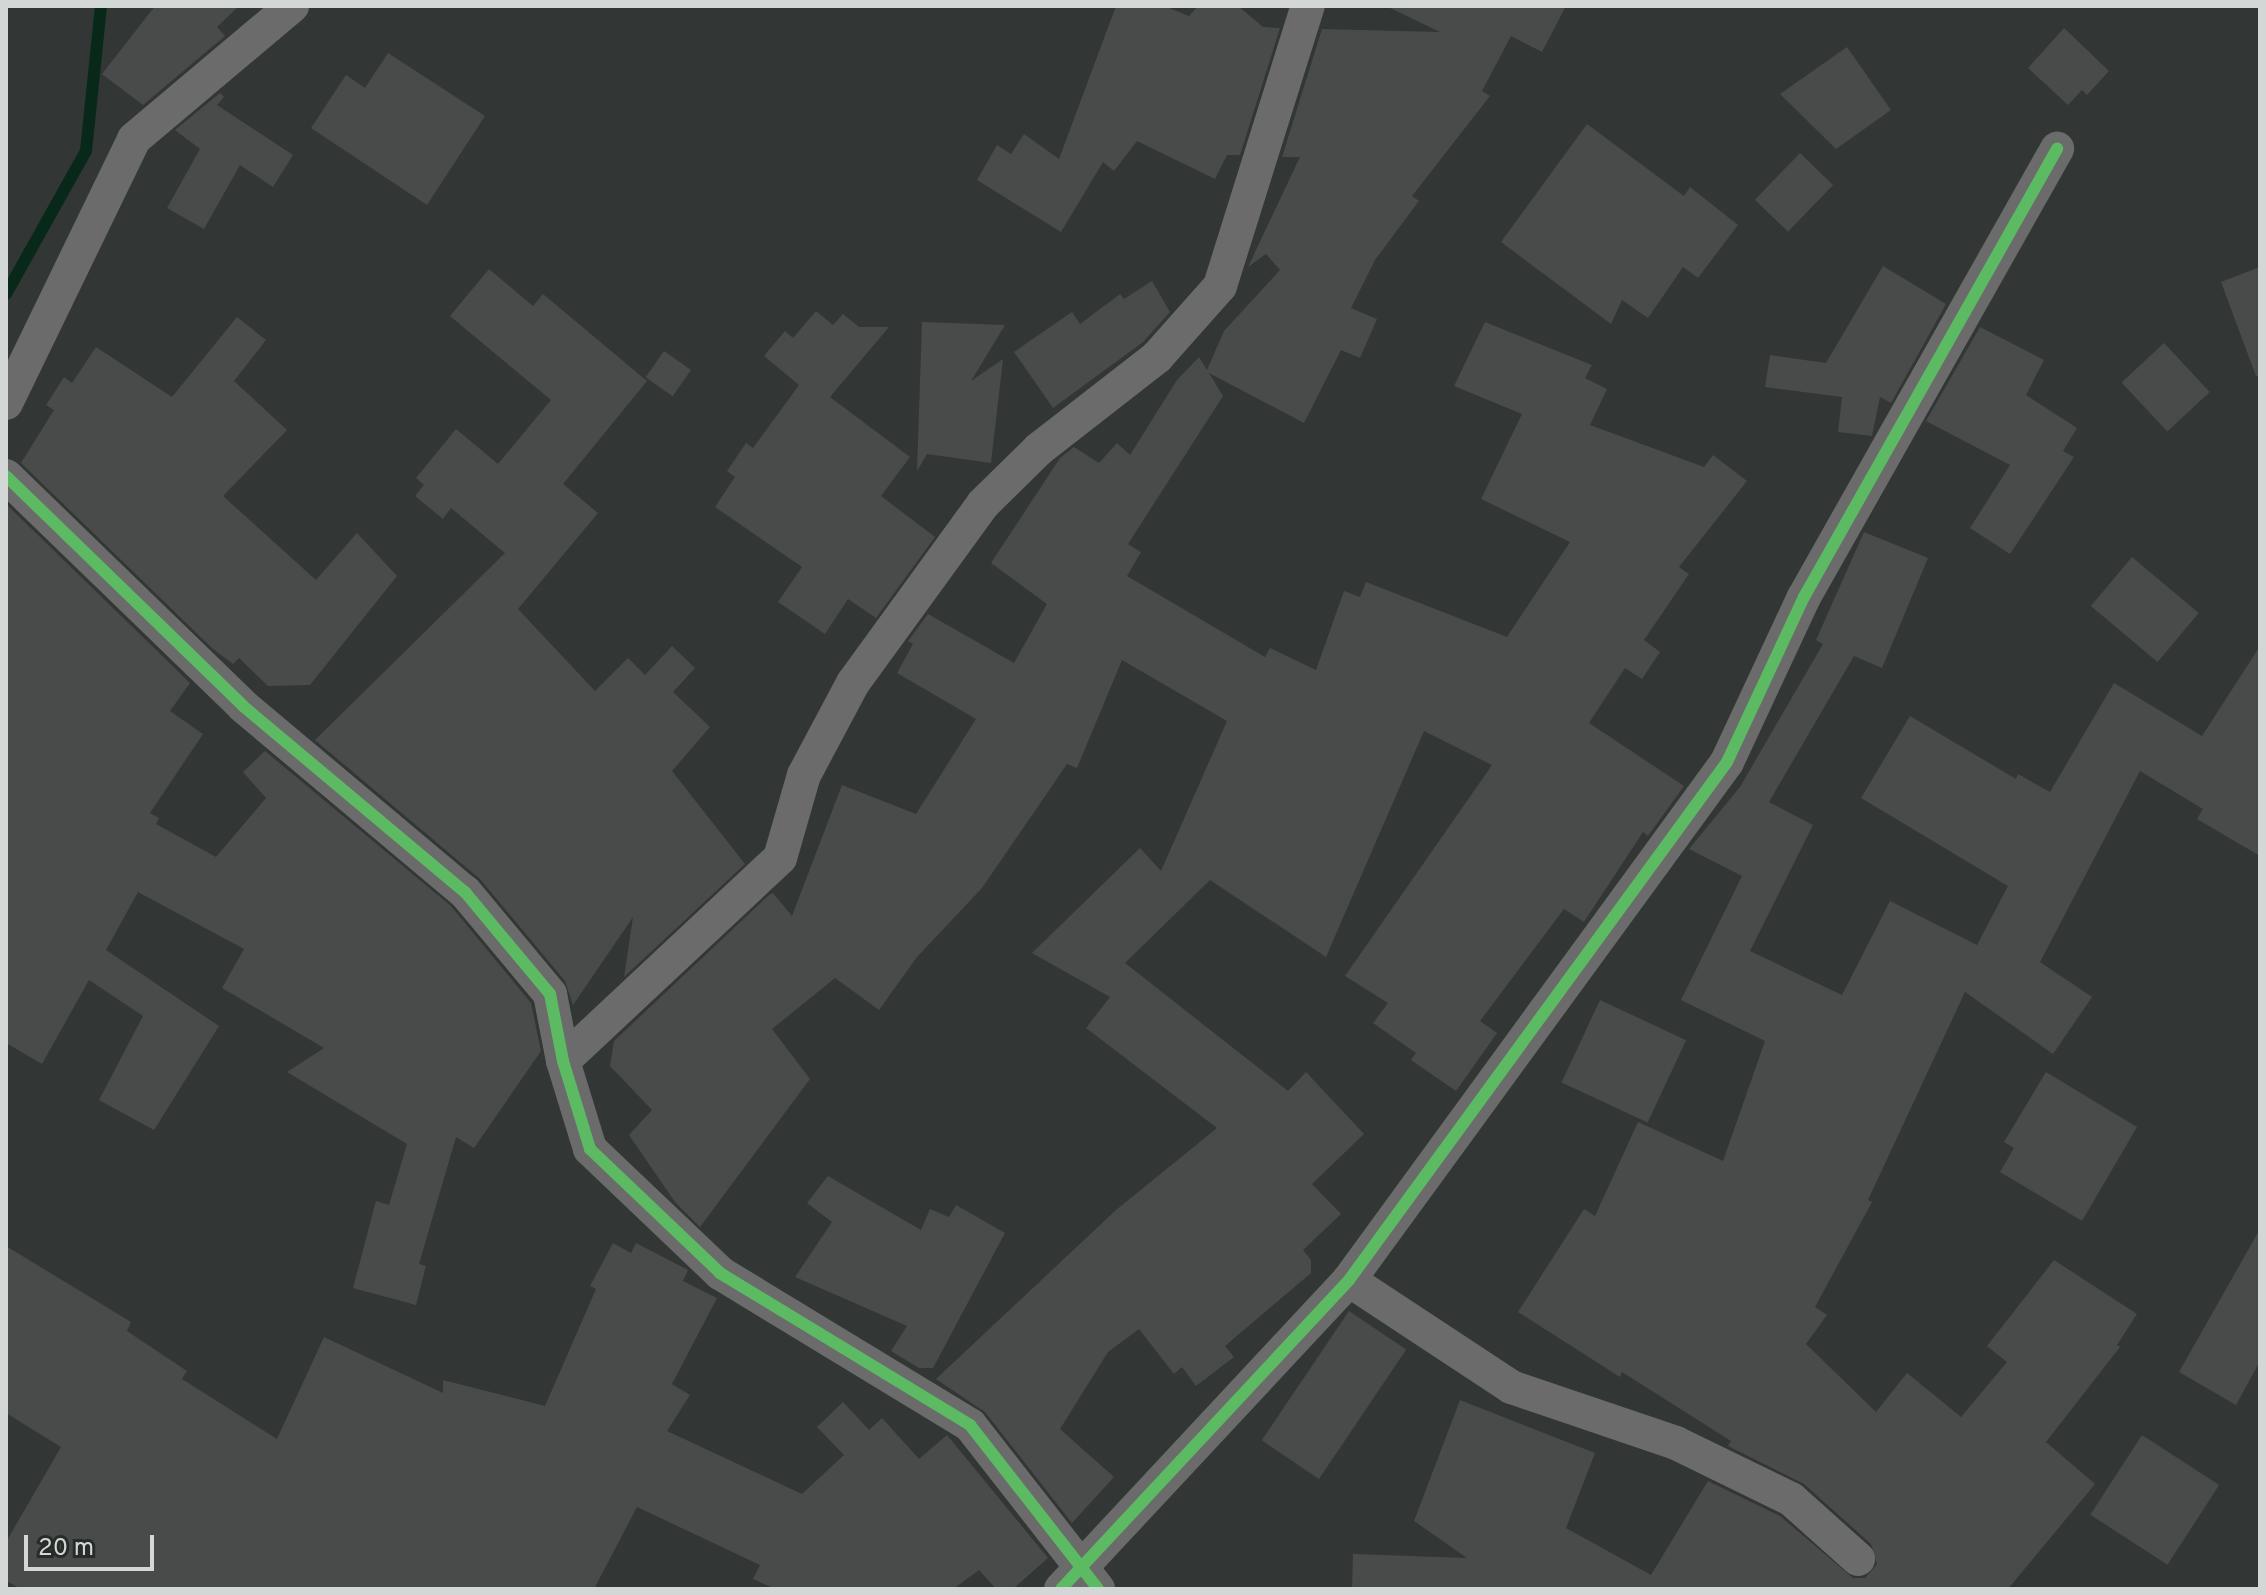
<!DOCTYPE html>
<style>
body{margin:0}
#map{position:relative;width:2266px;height:1595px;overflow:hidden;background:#323634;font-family:Overpass,sans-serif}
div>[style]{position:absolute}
.stream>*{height:12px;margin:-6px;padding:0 6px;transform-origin:6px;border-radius:6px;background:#08281a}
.building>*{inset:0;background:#484b4a;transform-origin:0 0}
.minor>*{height:34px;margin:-17px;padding:0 17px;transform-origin:17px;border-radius:17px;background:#6a6b6a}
.cycleway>*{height:12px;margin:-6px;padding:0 6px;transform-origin:6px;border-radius:6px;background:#5cba63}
span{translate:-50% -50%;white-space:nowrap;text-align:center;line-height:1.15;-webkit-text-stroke:8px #272c29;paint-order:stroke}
.frame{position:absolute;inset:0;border:8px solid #d3d7d5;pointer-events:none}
.scale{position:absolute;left:24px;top:1535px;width:130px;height:36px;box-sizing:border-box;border:4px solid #d3d7d5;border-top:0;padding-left:10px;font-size:24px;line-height:28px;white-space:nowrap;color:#d3d7d5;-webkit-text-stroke:6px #272c29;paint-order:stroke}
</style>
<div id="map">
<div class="stream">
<i style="left:6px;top:294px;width:164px;rotate:-60.8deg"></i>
<i style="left:86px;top:151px;width:146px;rotate:-84.1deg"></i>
</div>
<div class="building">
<i style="clip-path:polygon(155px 6px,239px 6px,217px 27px,225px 36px,143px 105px,102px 74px)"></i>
<i style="clip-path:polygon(1116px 6px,1164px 6px,1189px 16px,1198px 6px,1238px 6px,1263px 27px,1280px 28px,1240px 155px,1227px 155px,1215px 179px,1137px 141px,1114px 171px,1103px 162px,1061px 232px,977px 180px,997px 145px,1011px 154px,1024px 134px,1059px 159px)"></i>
<i style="clip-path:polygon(1386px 6px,1566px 6px,1542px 52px,1511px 36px,1482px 91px,1490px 96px,1412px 196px,1419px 201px,1375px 260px,1351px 308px,1377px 319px,1360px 358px,1341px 350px,1304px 423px,1209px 373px,1223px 396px,1128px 544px,1141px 552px,1127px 576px,1265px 657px,1270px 648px,1316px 670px,1344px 591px,1360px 597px,1366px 582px,1507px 637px,1570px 542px,1481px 499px,1522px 414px,1454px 386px,1485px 322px,1592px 365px,1585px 378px,1607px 389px,1590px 425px,1704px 467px,1713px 455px,1747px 481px,1679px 567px,1689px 574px,1644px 640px,1660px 652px,1642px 679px,1625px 668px,1589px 723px,1684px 786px,1648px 836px,1643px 832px,1584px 922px,1564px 909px,1480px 1021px,1497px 1033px,1456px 1091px,1411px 1060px,1416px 1053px,1373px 1023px,1388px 1003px,1345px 976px,1492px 765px,1424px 731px,1326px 957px,1210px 880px,1125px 963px,1288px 1091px,1306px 1072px,1364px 1134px,1312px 1184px,1341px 1214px,1303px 1250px,1311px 1260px,1311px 1273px,1225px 1346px,1234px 1357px,1196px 1386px,1182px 1367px,1174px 1374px,1139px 1329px,1108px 1352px,1060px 1429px,1114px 1477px,1072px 1523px,985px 1412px,936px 1379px,1116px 1210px,1217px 1128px,1086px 1028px,1110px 997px,1032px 953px,1140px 848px,1161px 871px,1227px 721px,1122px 660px,1077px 768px,1067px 764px,982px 888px,917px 957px,879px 1010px,835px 978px,772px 1029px,810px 1079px,700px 1227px,675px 1202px,629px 1135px,652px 1110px,610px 1066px,614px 1041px,769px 895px,773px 893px,792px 916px,842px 785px,916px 814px,976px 719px,897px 673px,913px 644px,908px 641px,928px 614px,1014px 663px,1047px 604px,991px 563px,1060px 458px,1074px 447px,1099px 463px,1117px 443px,1130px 455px,1177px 380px,1199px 357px,1207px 370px,1224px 331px,1280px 270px,1266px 254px,1248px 267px,1300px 157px,1282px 157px,1322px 29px,1440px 32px)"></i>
<i style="clip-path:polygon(2064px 28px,2109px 71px,2087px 95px,2082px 90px,2068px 105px,2028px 68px)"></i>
<i style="clip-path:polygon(1847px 47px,1891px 110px,1836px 149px,1780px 94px)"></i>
<i style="clip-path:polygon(388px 53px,485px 116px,427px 205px,311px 128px,346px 75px,365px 88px)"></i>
<i style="clip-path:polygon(220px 93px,224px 97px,217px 105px,293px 155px,273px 187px,240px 165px,204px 229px,167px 208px,200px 149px,175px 130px)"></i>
<i style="clip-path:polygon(1587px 124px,1684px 196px,1690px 187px,1738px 225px,1698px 278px,1683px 267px,1648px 318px,1622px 300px,1611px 324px,1501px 242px)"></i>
<i style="left:1800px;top:153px;width:46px;height:65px;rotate:44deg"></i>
<i style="clip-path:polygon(1883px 266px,1946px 304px,1891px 403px,1880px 397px,1872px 436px,1838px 432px,1842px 397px,1765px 387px,1770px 355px,1826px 363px)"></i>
<i style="clip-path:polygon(2260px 267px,2260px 375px,2256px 376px,2221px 282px)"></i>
<i style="clip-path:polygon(489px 269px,533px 306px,543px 294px,647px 381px,563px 484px,598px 513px,518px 609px,595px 691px,628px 658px,645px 675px,672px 646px,695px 668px,673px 692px,710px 727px,672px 771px,745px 864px,624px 977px,633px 917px,573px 1005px,565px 981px,480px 879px,315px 740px,505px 553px,451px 508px,443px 519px,415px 496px,424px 485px,416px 478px,456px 429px,498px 464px,551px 400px,450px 316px)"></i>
<i style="clip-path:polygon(1152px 281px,1170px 312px,1143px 342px,1053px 408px,1014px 352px,1072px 312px,1080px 324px,1120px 294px,1124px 299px)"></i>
<i style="clip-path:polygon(816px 311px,833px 325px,843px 314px,859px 327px,889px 327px,830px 397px,910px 457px,881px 496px,935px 537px,876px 618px,848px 599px,825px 634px,778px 602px,802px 567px,715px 507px,735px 477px,727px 471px,746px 443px,753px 448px,799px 385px,764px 356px,785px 331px,793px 338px)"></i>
<i style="clip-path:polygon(237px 317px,266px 340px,234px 381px,287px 430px,223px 496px,316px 580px,357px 533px,397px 576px,310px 685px,268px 686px,239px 658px,233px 664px,213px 649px,21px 463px,54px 410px,46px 405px,64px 377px,72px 383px,96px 347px,172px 397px)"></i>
<i style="clip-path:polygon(922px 322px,1005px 325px,971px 381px,1003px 359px,991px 463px,927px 454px,917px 471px)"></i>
<i style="clip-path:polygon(1980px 327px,2044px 360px,2026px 395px,2077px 428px,2063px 451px,2074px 457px,2010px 554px,1970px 528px,2010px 465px,1926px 421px)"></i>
<i style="left:2164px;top:343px;width:67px;height:58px;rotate:47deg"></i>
<i style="left:664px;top:351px;width:33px;height:32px;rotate:35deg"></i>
<i style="clip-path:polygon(6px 504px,190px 683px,170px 711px,203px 734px,150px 813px,159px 818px,156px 824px,216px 857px,266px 798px,243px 772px,265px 751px,451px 906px,531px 1003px,541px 1051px,474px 1148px,456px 1137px,419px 1264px,426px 1266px,416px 1305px,353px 1288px,376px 1201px,389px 1205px,407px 1144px,287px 1072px,324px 1048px,222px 988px,244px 949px,138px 892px,106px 950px,219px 1026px,154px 1130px,99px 1100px,143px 1016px,89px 980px,42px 1064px,6px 1043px)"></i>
<i style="clip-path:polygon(1864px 532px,1928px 558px,1882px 668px,1854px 656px,1769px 802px,1813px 825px,1750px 951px,1842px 995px,1890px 901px,1977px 945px,2008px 886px,1861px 798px,1910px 716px,2016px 779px,2018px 774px,2050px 792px,2114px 683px,2202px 736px,2260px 646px,2260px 856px,2197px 819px,2203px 809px,2140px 771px,2040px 962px,2092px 997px,2053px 1054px,1965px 992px,1868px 1200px,1872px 1202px,1815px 1307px,1827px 1315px,1806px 1344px,1876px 1412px,1907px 1373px,1961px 1417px,2007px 1362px,1987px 1346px,2054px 1260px,2137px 1314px,2117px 1345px,2120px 1347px,2046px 1442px,2095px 1484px,2008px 1589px,1352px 1589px,1353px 1554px,1467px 1558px,1414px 1521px,1460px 1400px,1595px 1453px,1566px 1528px,1651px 1575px,1708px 1481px,1780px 1516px,1853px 1578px,1865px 1578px,1877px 1564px,1871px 1544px,1804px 1484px,1728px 1446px,1731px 1441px,1622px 1372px,1620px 1377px,1518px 1312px,1584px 1209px,1595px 1216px,1638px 1122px,1723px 1161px,1765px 1041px,1681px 1000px,1742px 876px,1689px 849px,1740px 787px,1823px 644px,1816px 640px)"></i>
<i style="left:2132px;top:557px;width:87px;height:64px;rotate:40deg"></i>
<i style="left:1600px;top:1000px;width:95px;height:91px;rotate:25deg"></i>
<i style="clip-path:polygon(2046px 1072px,2137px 1127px,2082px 1221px,2000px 1172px,2014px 1148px,2004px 1142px)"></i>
<i style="clip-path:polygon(828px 1176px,921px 1230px,930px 1209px,949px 1217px,956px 1205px,1005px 1233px,933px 1368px,919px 1368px,891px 1351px,907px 1326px,795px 1277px,832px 1222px,807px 1203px)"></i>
<i style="clip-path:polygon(2260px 1229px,2260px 1361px,2236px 1405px,2179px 1372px)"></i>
<i style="clip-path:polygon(613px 1243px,631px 1253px,636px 1243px,688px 1270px,683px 1281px,717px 1298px,672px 1384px,690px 1395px,667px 1431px,802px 1494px,844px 1455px,817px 1427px,843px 1402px,869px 1430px,882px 1418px,919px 1459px,947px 1435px,1048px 1558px,1013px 1589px,996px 1589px,979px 1570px,953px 1589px,775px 1589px,753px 1579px,760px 1565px,637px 1507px,594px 1589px,21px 1589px,6px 1581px,6px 1542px,61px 1447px,6px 1413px,6px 1246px,131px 1322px,127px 1331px,187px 1371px,182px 1379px,277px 1439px,324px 1337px,443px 1393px,443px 1380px,545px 1406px,596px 1289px,590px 1286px)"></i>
<i style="left:1349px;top:1311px;width:69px;height:156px;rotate:34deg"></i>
<i style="left:2142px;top:1435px;width:92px;height:95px;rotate:33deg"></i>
</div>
<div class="minor">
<i style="left:6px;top:403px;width:293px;rotate:-64.1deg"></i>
<i style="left:134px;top:139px;width:207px;rotate:-40.1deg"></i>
<i style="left:6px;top:476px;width:330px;rotate:44.1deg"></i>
<i style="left:243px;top:706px;width:290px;rotate:40deg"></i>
<i style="left:465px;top:892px;width:133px;rotate:50.2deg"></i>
<i style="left:550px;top:994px;width:68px;rotate:79deg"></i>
<i style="left:563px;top:1061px;width:92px;rotate:72.9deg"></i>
<i style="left:590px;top:1149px;width:180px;rotate:43.6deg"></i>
<i style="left:720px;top:1273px;width:293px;rotate:31.3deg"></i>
<i style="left:970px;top:1425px;width:208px;rotate:52deg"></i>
<i style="left:563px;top:1061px;width:297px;rotate:-43.1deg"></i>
<i style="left:780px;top:858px;width:86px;rotate:-73.9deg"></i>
<i style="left:804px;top:775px;width:104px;rotate:-62deg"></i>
<i style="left:853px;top:683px;width:221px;rotate:-54deg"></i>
<i style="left:983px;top:504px;width:78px;rotate:-44.5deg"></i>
<i style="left:1039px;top:449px;width:150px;rotate:-37.9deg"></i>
<i style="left:1157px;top:357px;width:95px;rotate:-48.4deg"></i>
<i style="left:1220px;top:286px;width:294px;rotate:-72.6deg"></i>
<i style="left:1349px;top:1280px;width:194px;rotate:33.4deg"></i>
<i style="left:1511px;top:1387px;width:174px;rotate:18.7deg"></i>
<i style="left:1676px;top:1443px;width:128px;rotate:26deg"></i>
<i style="left:1791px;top:1499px;width:90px;rotate:41.8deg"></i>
<i style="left:1061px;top:1589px;width:422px;rotate:-47deg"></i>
<i style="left:1349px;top:1280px;width:641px;rotate:-53.88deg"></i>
<i style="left:1727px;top:762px;width:182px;rotate:-65deg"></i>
<i style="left:1804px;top:597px;width:515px;rotate:-60.55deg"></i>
</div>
<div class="cycleway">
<i style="left:6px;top:476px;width:330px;rotate:44.1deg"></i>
<i style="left:243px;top:706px;width:290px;rotate:40deg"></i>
<i style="left:465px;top:892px;width:133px;rotate:50.2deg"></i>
<i style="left:550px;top:994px;width:68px;rotate:79deg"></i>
<i style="left:563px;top:1061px;width:92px;rotate:72.9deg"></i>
<i style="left:590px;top:1149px;width:180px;rotate:43.6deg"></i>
<i style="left:720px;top:1273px;width:293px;rotate:31.3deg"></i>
<i style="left:970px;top:1425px;width:208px;rotate:52deg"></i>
<i style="left:1061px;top:1589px;width:422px;rotate:-47deg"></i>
<i style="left:1349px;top:1280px;width:641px;rotate:-53.88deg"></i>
<i style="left:1727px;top:762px;width:182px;rotate:-65deg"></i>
<i style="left:1804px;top:597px;width:515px;rotate:-60.55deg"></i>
</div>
<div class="frame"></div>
<div class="scale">20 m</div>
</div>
